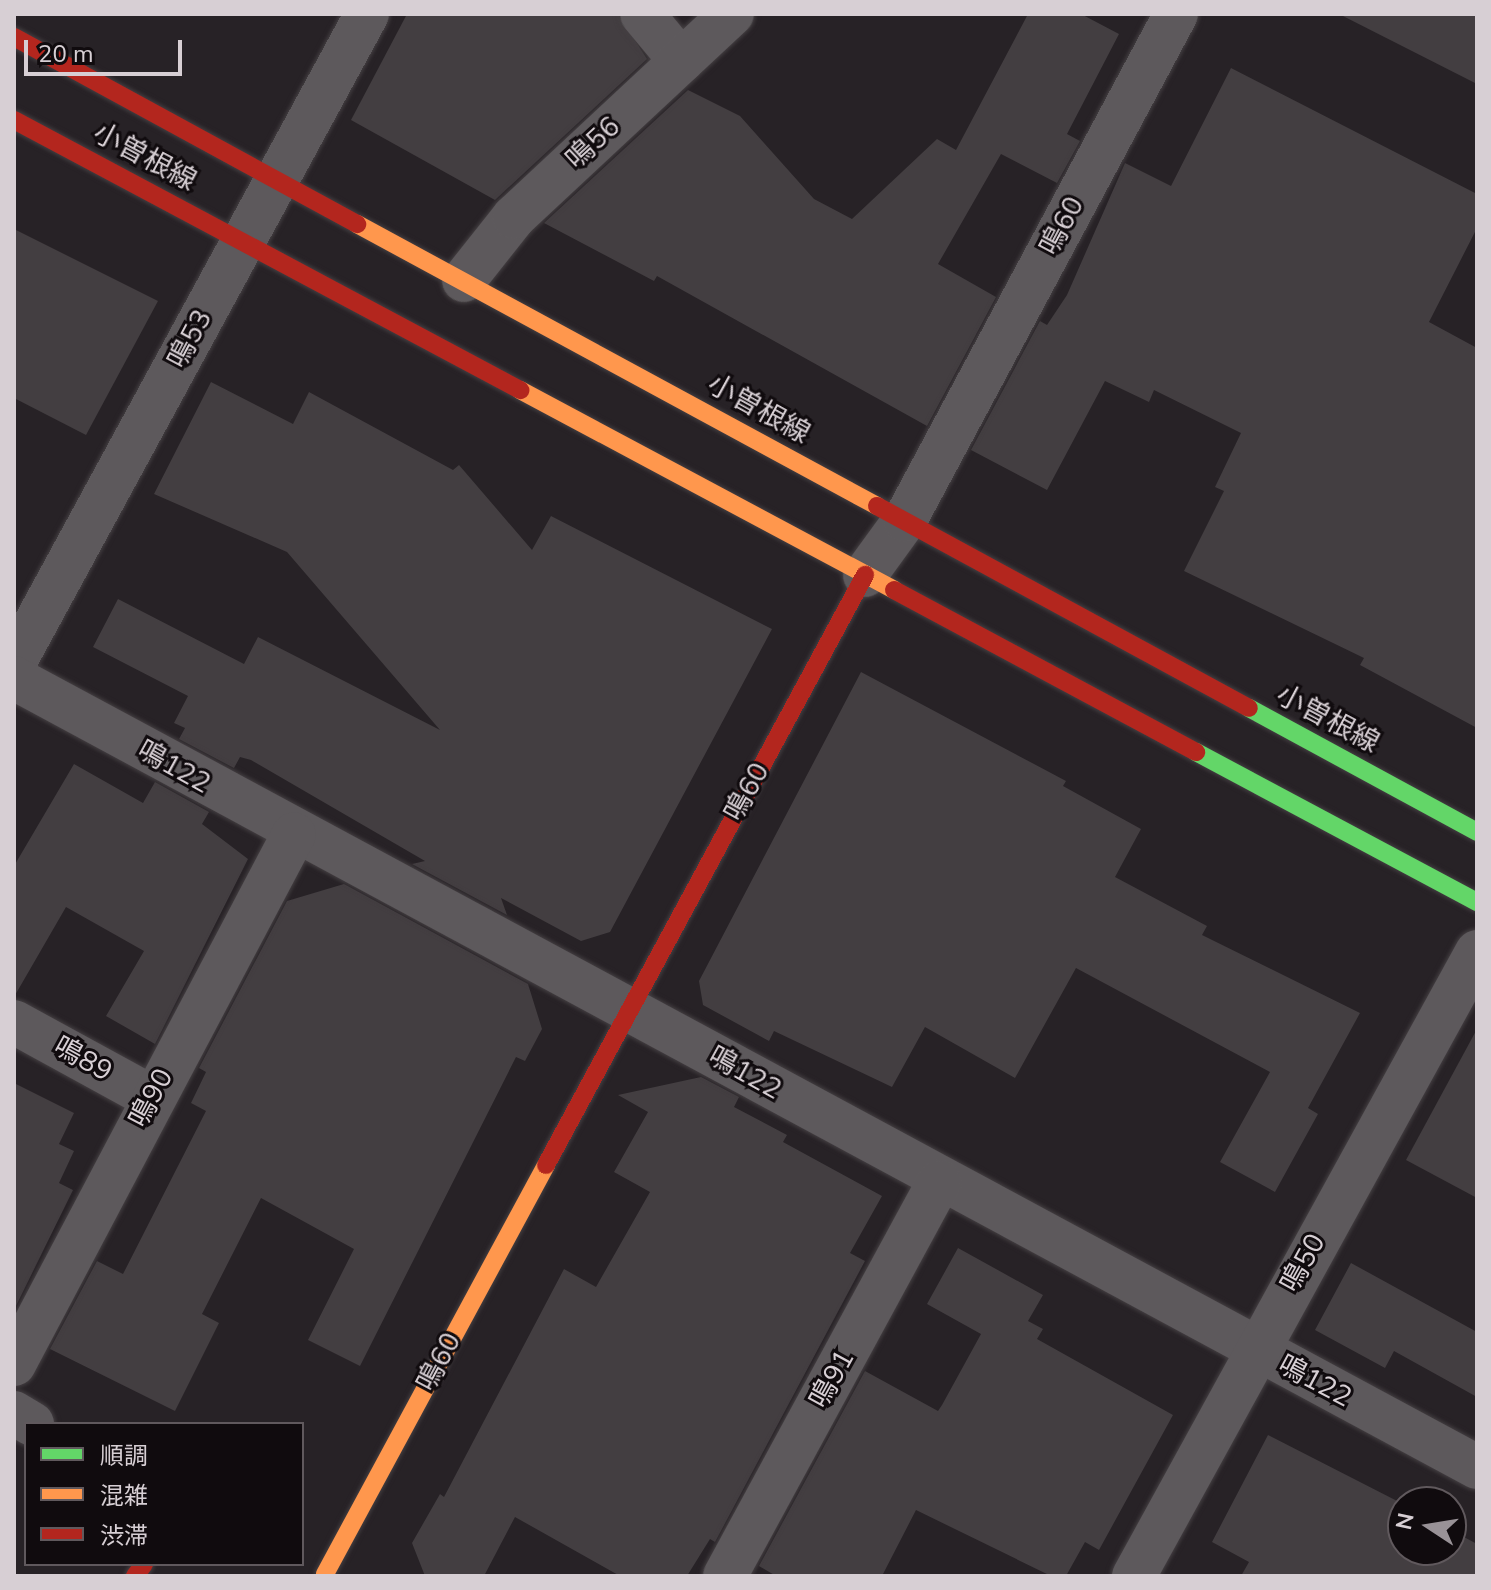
<!DOCTYPE html>
<meta charset="utf-8">
<style>
body{margin:0}
#map{position:relative;width:1491px;height:1590px;overflow:hidden;background:#272226;font-family:"Nunito Sans","Noto Sans JP",sans-serif}
div>[style]{position:absolute}
.building>*{inset:0;background:#433e41}
.roads{filter:drop-shadow(0 0 2px #443f42) drop-shadow(0 0 2px #443f42)}
.street>*{height:44px;margin:-22px;padding:0 22px;transform-origin:22px;border-radius:22px;background:#5d595c}
.fast>*{height:18px;margin:-9px;padding:0 9px;transform-origin:9px;border-radius:9px;background:#63d668}
.slow>*{height:18px;margin:-9px;padding:0 9px;transform-origin:9px;border-radius:9px;background:#ff974d}
.jam>*{height:18px;margin:-9px;padding:0 9px;transform-origin:9px;border-radius:9px;background:#b3261e}
span{translate:-50% -50%;white-space:nowrap;text-align:center;line-height:1.15;-webkit-text-stroke:6px #100b0e;paint-order:stroke}
.street-label{font-size:28px;color:#d7cfd4}
.frame{position:absolute;inset:0;border:16px solid #d7cfd4;pointer-events:none}
.legend{position:absolute;left:24px;top:1422px;width:280px;height:144px;box-sizing:border-box;background:#100b0e;border:2px solid #60595d;margin:0;padding:10px 14px;list-style:none;font-size:24px;color:#d7cfd4}
.legend li{display:flex;align-items:center;gap:16px;height:40px}
.legend b{width:40px;border:2px solid #60595d}
.north{position:absolute;left:1387px;top:1486px;width:80px;height:80px;box-sizing:border-box;background:#100b0e;border:2px solid #60595d;border-radius:50%;rotate:282deg;font-size:22px;font-weight:700;line-height:32px;text-align:center;color:#d7cfd4}
.north::after{content:'';display:block;margin:auto;width:28px;height:36px;background:#999297;clip-path:polygon(50% 0,100% 100%,50% 72%,0 100%)}
.scale{position:absolute;left:24px;top:40px;width:158px;height:36px;box-sizing:border-box;border:4px solid #d7cfd4;border-top:0;padding-left:10px;font-size:24px;line-height:28px;white-space:nowrap;color:#d7cfd4;-webkit-text-stroke:6px #100b0e;paint-order:stroke}
</style>
<div id="map">
<div class="building">
<i style="clip-path:polygon(407px 14px,618px 14px,647px 59px,495px 200px,351px 120px)"></i>
<i style="clip-path:polygon(1028px 14px,1081px 14px,1119px 34px,1067px 134px,1080px 141px,1057px 183px,1001px 154px,938px 264px,996px 297px,927px 426px,657px 276px,654px 281px,544px 223px,688px 90px,740px 116px,814px 199px,852px 219px,937px 139px,956px 150px)"></i>
<i style="clip-path:polygon(1339px 14px,1477px 14px,1477px 84px)"></i>
<i style="clip-path:polygon(1231px 68px,1477px 194px,1477px 228px,1429px 322px,1477px 348px,1477px 728px,1360px 665px,1364px 658px,1184px 571px,1224px 491px,1215px 487px,1241px 433px,1154px 390px,1149px 402px,1105px 381px,1047px 490px,971px 450px,1040px 321px,1047px 325px,1067px 295px,1125px 163px,1171px 186px)"></i>
<i style="clip-path:polygon(14px 229px,158px 301px,86px 435px,14px 398px)"></i>
<i style="clip-path:polygon(211px 382px,293px 424px,309px 392px,453px 470px,459px 465px,532px 550px,551px 516px,772px 629px,610px 932px,581px 941px,501px 898px,507px 915px,412px 864px,425px 861px,251px 760px,240px 757px,234px 768px,179px 739px,185px 728px,174px 723px,188px 696px,93px 647px,118px 599px,244px 664px,258px 637px,440px 730px,287px 552px,154px 494px)"></i>
<i style="clip-path:polygon(861px 672px,1066px 781px,1063px 786px,1141px 829px,1115px 877px,1207px 926px,1202px 935px,1360px 1013px,1308px 1108px,1318px 1114px,1275px 1192px,1220px 1162px,1270px 1072px,1076px 968px,1015px 1078px,925px 1027px,892px 1087px,774px 1031px,769px 1041px,703px 1005px,699px 981px)"></i>
<i style="clip-path:polygon(74px 764px,143px 803px,155px 782px,209px 812px,202px 824px,248px 859px,155px 1044px,106px 1016px,144px 951px,66px 907px,14px 997px,14px 866px)"></i>
<i style="clip-path:polygon(344px 884px,528px 984px,542px 1029px,525px 1061px,516px 1057px,360px 1366px,308px 1340px,354px 1249px,261px 1198px,202px 1314px,219px 1323px,175px 1411px,50px 1349px,97px 1261px,123px 1274px,206px 1111px,191px 1103px,206px 1072px,199px 1068px,287px 901px)"></i>
<i style="clip-path:polygon(1477px 1029px,1477px 1198px,1406px 1160px)"></i>
<i style="clip-path:polygon(701px 1077px,739px 1097px,734px 1107px,787px 1135px,783px 1142px,882px 1196px,850px 1253px,865px 1261px,715px 1542px,710px 1539px,687px 1576px,620px 1576px,515px 1517px,484px 1576px,425px 1576px,412px 1543px,440px 1494px,444px 1497px,564px 1269px,596px 1287px,650px 1192px,614px 1172px,648px 1112px,618px 1095px)"></i>
<i style="clip-path:polygon(14px 1083px,74px 1113px,59px 1144px,74px 1151px,59px 1183px,73px 1190px,14px 1310px)"></i>
<i style="clip-path:polygon(958px 1248px,1043px 1295px,1028px 1321px,1043px 1329px,1037px 1339px,1173px 1415px,1099px 1550px,1085px 1542px,1066px 1576px,1051px 1576px,916px 1510px,882px 1576px,776px 1576px,759px 1566px,865px 1371px,938px 1411px,942px 1405px,981px 1334px,927px 1304px)"></i>
<i style="clip-path:polygon(1351px 1263px,1477px 1332px,1477px 1397px,1394px 1351px,1385px 1368px,1315px 1330px)"></i>
<i style="clip-path:polygon(1268px 1435px,1403px 1504px,1403px 1550px,1451px 1550px,1451px 1530px,1477px 1544px,1477px 1576px,1241px 1576px,1249px 1562px,1212px 1542px)"></i>
</div>
<div class="roads">
<div class="street">
<i style="left:642px;top:14px;width:61px;rotate:50.3deg"></i>
<i style="left:464px;top:280px;width:80px;rotate:-51.6deg"></i>
<i style="left:514px;top:217px;width:298px;rotate:-43deg"></i>
<i style="left:865px;top:575px;width:68px;rotate:-54deg"></i>
<i style="left:905px;top:520px;width:574px;rotate:-61.83deg"></i>
<i style="left:14px;top:663px;width:739px;rotate:-61.46deg"></i>
<i style="left:14px;top:678px;width:1662px;rotate:28.34deg"></i>
<i style="left:14px;top:1022px;width:156px;rotate:28.7deg"></i>
<i style="left:14px;top:1364px;width:599px;rotate:-62.15deg"></i>
<i style="left:14px;top:1413px;width:21px;rotate:31deg"></i>
<i style="left:725px;top:1576px;width:448px;rotate:-61.5deg"></i>
<i style="left:1134px;top:1576px;width:712px;rotate:-61.2deg"></i>
</div>
<div class="fast">
<i style="left:1249px;top:708px;width:260px;rotate:28.5deg"></i>
<i style="left:1196px;top:752px;width:319px;rotate:28.1deg"></i>
</div>
<div class="slow">
<i style="left:357px;top:224px;width:592px;rotate:28.47deg"></i>
<i style="left:520px;top:390px;width:424px;rotate:28.1deg"></i>
<i style="left:325px;top:1574px;width:465px;rotate:-61.6deg"></i>
</div>
<div class="jam">
<i style="left:14px;top:37px;width:391px;rotate:28.6deg"></i>
<i style="left:14px;top:120px;width:574px;rotate:28.08deg"></i>
<i style="left:877px;top:506px;width:423px;rotate:28.5deg"></i>
<i style="left:894px;top:590px;width:343px;rotate:28.2deg"></i>
<i style="left:546px;top:1165px;width:671px;rotate:-61.6deg"></i>
<i style="left:135px;top:1576px;width:15px;rotate:-53deg"></i>
</div>
</div>
<div class="street-label">
<span style="left:593px;top:143px;rotate:-43deg">鳴56</span>
<span style="left:145px;top:157px;rotate:28deg">小曽根線</span>
<span style="left:1062px;top:226px;rotate:-62deg">鳴60</span>
<span style="left:190px;top:339px;rotate:-62deg">鳴53</span>
<span style="left:759px;top:409px;rotate:29deg">小曽根線</span>
<span style="left:1328px;top:719px;rotate:28deg">小曽根線</span>
<span style="left:174px;top:767px;rotate:29deg">鳴122</span>
<span style="left:747px;top:792px;rotate:-61deg">鳴60</span>
<span style="left:83px;top:1059px;rotate:29deg">鳴89</span>
<span style="left:745px;top:1073px;rotate:29deg">鳴122</span>
<span style="left:151px;top:1098px;rotate:-62deg">鳴90</span>
<span style="left:1303px;top:1263px;rotate:-61deg">鳴50</span>
<span style="left:439px;top:1362px;rotate:-62deg">鳴60</span>
<span style="left:832px;top:1379px;rotate:-61deg">鳴91</span>
<span style="left:1315px;top:1381px;rotate:28deg">鳴122</span>
</div>
<div class="frame"></div>
<ul class="legend">
<li><b style="height:10px;background:#63d668"></b>順調</li>
<li><b style="height:10px;background:#ff974d"></b>混雑</li>
<li><b style="height:10px;background:#b3261e"></b>渋滞</li>
</ul>
<div class="north">N</div>
<div class="scale">20 m</div>
</div>
